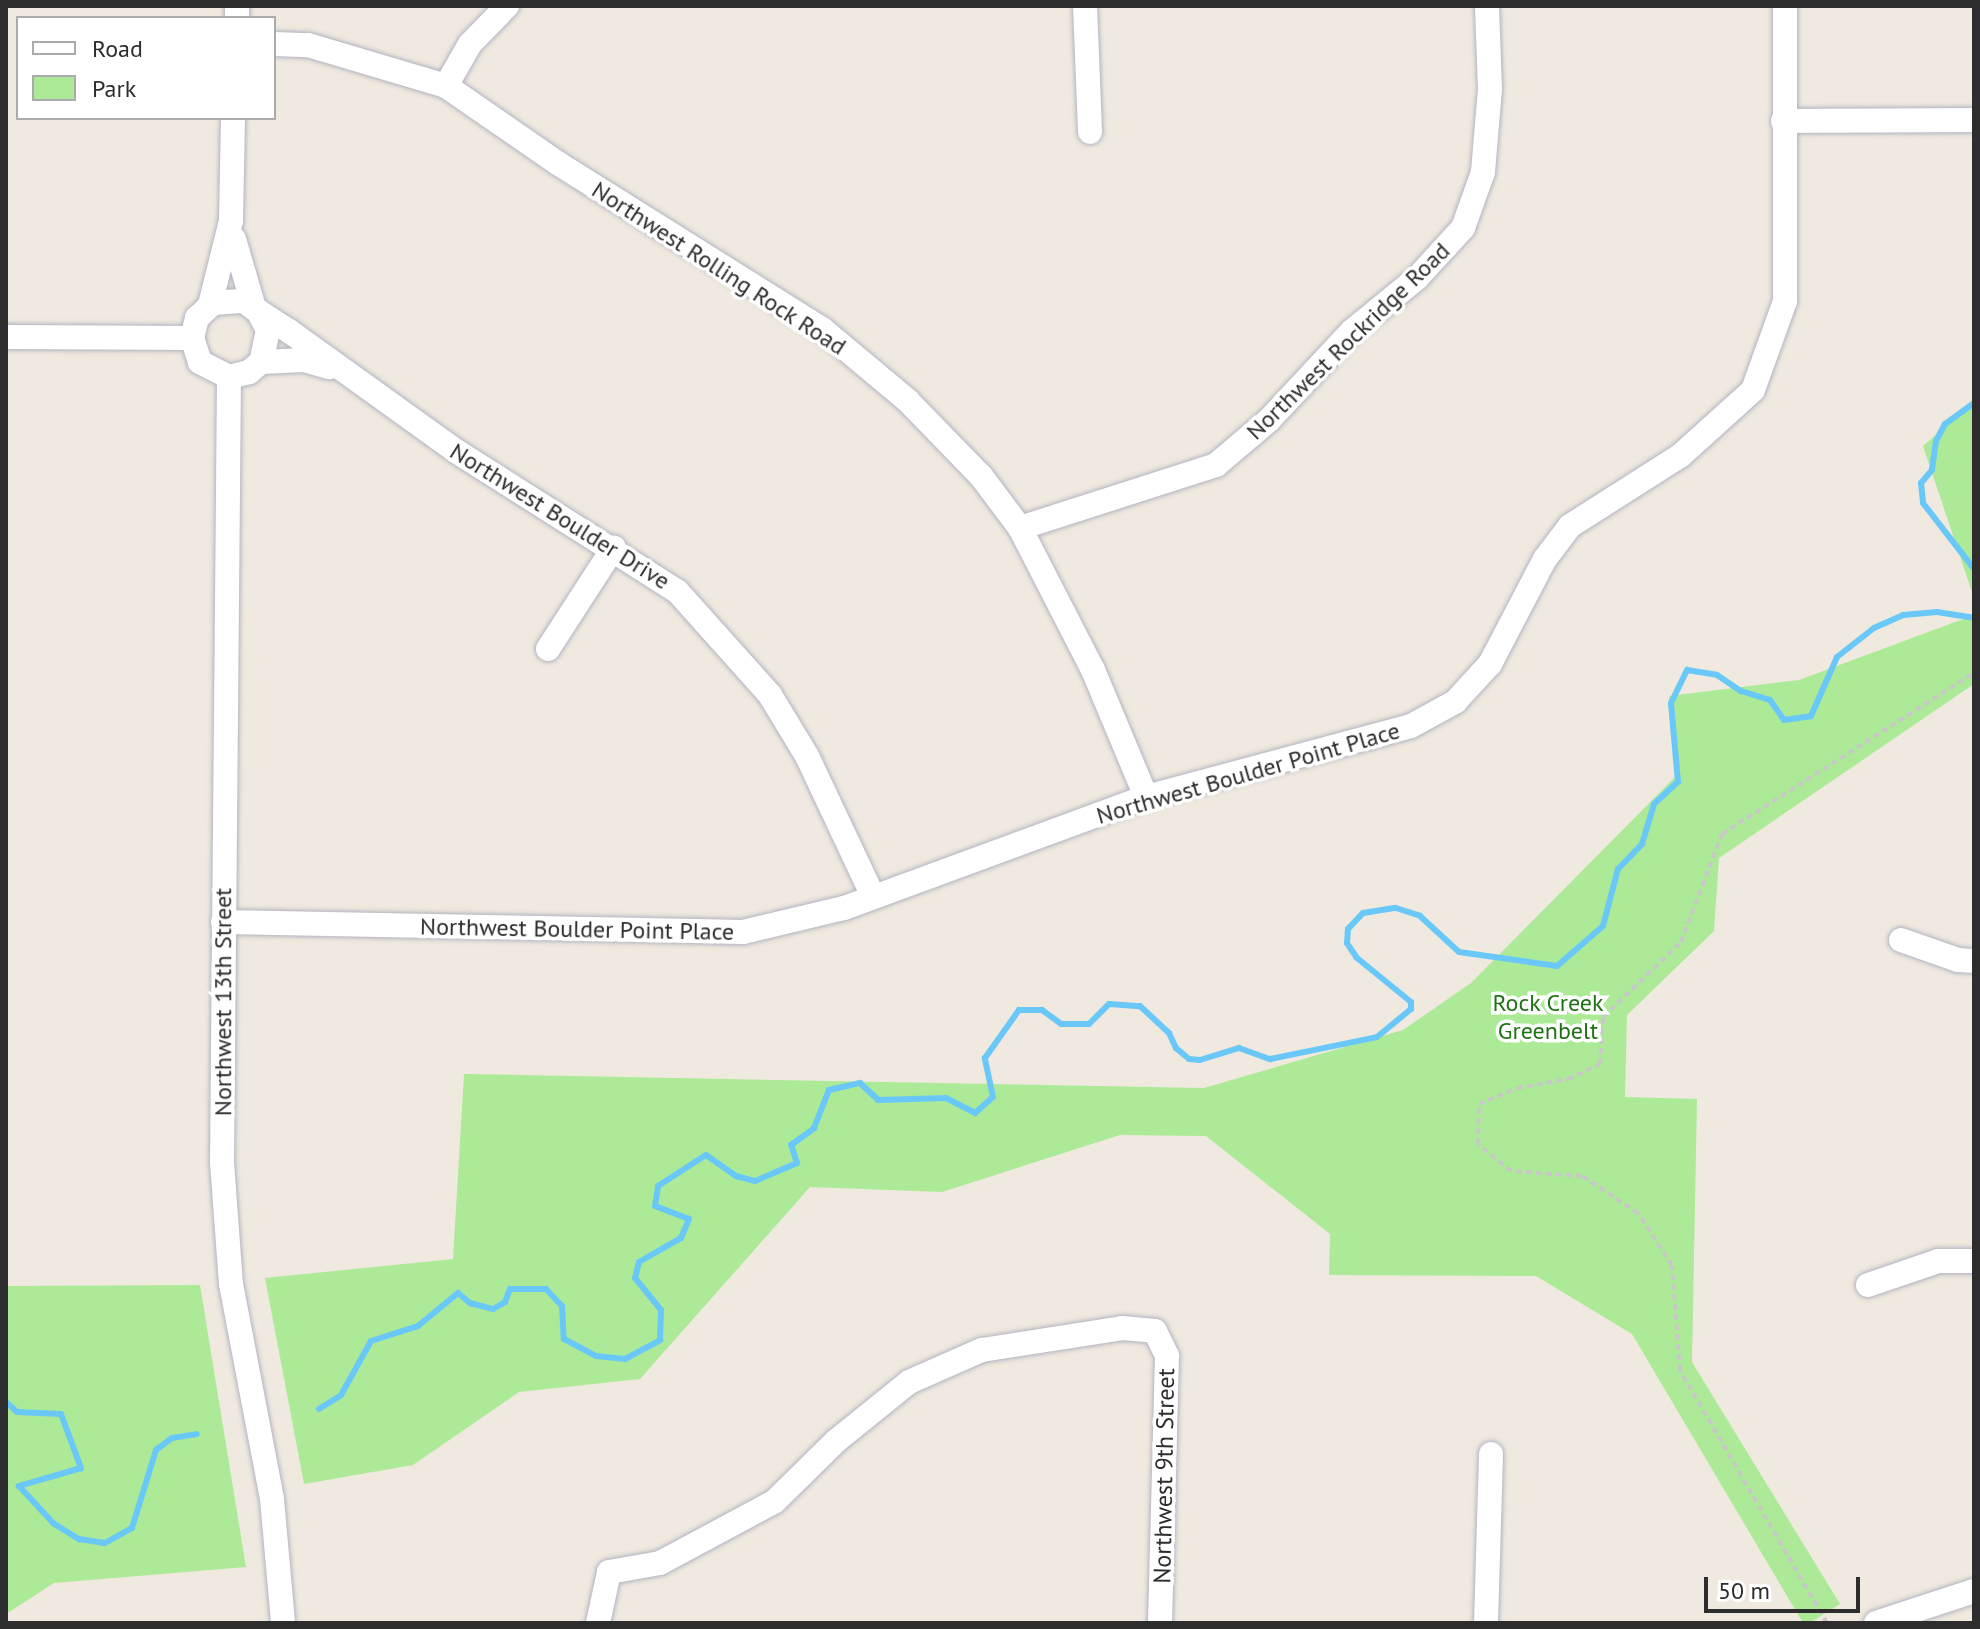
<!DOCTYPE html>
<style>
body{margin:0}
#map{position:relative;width:1980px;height:1629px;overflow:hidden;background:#efe9df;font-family:"PT Sans",sans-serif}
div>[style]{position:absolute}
.green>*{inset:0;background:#adea97}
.stream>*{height:6px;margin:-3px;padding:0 3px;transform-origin:3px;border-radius:3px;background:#6ac8f9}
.path>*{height:4px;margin-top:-2px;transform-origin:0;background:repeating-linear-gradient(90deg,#c8c8c8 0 6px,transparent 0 10px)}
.roads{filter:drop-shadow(0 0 2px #b2b4c1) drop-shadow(0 0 2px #b2b4c1)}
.street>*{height:24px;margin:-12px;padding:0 12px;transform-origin:12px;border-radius:12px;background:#fff}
span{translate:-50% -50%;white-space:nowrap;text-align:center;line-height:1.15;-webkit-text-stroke:7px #fff;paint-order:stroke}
.street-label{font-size:24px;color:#2d2d2d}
.park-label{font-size:24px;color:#207314}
.frame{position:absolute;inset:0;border:8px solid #2d2d2d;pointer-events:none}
.legend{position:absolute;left:16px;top:16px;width:260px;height:104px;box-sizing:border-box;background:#fff;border:2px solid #ababab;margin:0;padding:10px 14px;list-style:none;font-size:24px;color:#2d2d2d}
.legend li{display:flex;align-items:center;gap:16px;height:40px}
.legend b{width:40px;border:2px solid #ababab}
.scale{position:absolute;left:1704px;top:1577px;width:156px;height:36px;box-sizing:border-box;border:4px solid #2d2d2d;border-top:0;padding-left:10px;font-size:24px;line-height:28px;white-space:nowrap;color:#2d2d2d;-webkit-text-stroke:6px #fff;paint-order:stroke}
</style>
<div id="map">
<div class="green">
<i style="clip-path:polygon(1974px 402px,1974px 598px,1923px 446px)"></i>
<i style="clip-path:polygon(1974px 615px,1974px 684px,1719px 858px,1714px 931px,1627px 1015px,1625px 1097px,1697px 1099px,1692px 1362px,1840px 1604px,1810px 1623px,1803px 1623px,1632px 1334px,1536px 1276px,1329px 1275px,1330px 1234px,1206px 1136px,1120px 1135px,942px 1192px,810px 1187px,640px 1379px,519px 1392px,413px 1465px,304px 1484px,265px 1278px,453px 1259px,464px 1074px,1204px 1088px,1403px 1030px,1471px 983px,1676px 776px,1669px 696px,1799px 680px)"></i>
<i style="clip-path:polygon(200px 1285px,246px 1567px,54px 1583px,6px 1614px,6px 1286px)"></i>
</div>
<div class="stream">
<i style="left:1974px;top:403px;width:36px;rotate:144deg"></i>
<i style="left:1945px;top:424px;width:19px;rotate:118deg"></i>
<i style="left:1936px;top:441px;width:29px;rotate:98deg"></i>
<i style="left:1932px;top:470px;width:17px;rotate:130deg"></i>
<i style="left:1921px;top:483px;width:20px;rotate:84deg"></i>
<i style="left:1923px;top:503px;width:83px;rotate:52.3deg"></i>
<i style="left:6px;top:1402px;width:15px;rotate:42deg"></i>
<i style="left:17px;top:1412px;width:44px;rotate:2.6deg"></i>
<i style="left:61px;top:1414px;width:58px;rotate:69.7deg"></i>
<i style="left:81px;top:1468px;width:65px;rotate:163.8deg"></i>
<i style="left:19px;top:1486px;width:50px;rotate:47.4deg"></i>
<i style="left:53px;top:1523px;width:31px;rotate:32deg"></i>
<i style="left:79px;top:1539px;width:26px;rotate:9deg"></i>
<i style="left:105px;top:1543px;width:31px;rotate:-29deg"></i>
<i style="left:132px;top:1528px;width:82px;rotate:-72.9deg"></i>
<i style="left:156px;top:1450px;width:20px;rotate:-37deg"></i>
<i style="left:172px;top:1438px;width:25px;rotate:-9deg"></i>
<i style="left:319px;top:1409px;width:26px;rotate:-32deg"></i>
<i style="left:341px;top:1395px;width:62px;rotate:-60.9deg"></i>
<i style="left:371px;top:1341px;width:49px;rotate:-17.7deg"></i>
<i style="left:418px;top:1326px;width:52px;rotate:-39.5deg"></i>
<i style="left:458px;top:1293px;width:16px;rotate:40deg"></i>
<i style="left:470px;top:1303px;width:24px;rotate:15deg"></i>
<i style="left:493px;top:1309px;width:14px;rotate:-30deg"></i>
<i style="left:505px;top:1302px;width:14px;rotate:-69deg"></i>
<i style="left:510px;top:1289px;width:36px"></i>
<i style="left:546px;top:1289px;width:23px;rotate:47deg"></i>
<i style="left:562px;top:1306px;width:33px;rotate:87deg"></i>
<i style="left:564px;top:1339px;width:36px;rotate:28deg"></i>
<i style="left:596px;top:1356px;width:29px;rotate:6deg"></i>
<i style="left:625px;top:1359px;width:40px;rotate:-28deg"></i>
<i style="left:660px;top:1340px;width:30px;rotate:-88deg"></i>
<i style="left:661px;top:1310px;width:41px;rotate:-129.1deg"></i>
<i style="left:635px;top:1278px;width:16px;rotate:-76deg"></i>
<i style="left:639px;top:1262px;width:48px;rotate:-29.7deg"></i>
<i style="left:681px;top:1238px;width:21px;rotate:-67deg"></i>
<i style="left:689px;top:1219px;width:36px;rotate:-159deg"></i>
<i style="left:655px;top:1206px;width:20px;rotate:-81deg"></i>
<i style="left:658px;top:1186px;width:57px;rotate:-32.9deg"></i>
<i style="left:706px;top:1155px;width:37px;rotate:35deg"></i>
<i style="left:736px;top:1176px;width:20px;rotate:15deg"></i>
<i style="left:755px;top:1181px;width:46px;rotate:-23.2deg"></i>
<i style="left:797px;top:1163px;width:19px;rotate:-108deg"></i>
<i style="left:791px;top:1145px;width:29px;rotate:-36deg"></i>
<i style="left:814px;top:1128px;width:41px;rotate:-68.5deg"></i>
<i style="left:829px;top:1090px;width:32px;rotate:-13deg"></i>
<i style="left:860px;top:1083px;width:25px;rotate:43deg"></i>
<i style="left:878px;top:1100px;width:68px;rotate:-1.7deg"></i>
<i style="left:946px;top:1098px;width:33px;rotate:27deg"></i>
<i style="left:975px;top:1113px;width:24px;rotate:-42deg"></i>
<i style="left:993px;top:1097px;width:40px;rotate:-102deg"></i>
<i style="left:985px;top:1058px;width:59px;rotate:-54.7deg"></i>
<i style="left:1019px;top:1010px;width:23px"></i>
<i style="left:1042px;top:1010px;width:24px;rotate:36deg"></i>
<i style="left:1061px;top:1024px;width:28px"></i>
<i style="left:1089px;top:1024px;width:28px;rotate:-45deg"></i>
<i style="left:1109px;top:1004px;width:31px;rotate:4deg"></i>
<i style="left:1140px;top:1006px;width:40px;rotate:43deg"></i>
<i style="left:1169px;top:1033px;width:17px;rotate:65deg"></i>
<i style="left:1176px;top:1048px;width:17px;rotate:40deg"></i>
<i style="left:1189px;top:1059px;width:11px;rotate:5deg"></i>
<i style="left:1200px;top:1060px;width:41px;rotate:-17.1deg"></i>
<i style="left:1239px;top:1048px;width:33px;rotate:20deg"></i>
<i style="left:1270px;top:1059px;width:109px;rotate:-11.6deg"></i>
<i style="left:1377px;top:1037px;width:44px;rotate:-39.5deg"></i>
<i style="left:1411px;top:1009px;width:7px;rotate:-90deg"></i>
<i style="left:1411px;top:1002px;width:70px;rotate:-140.8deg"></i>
<i style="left:1357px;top:958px;width:18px;rotate:-124deg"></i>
<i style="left:1347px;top:943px;width:14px;rotate:-86deg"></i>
<i style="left:1348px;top:929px;width:22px;rotate:-47deg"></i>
<i style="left:1363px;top:913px;width:33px;rotate:-9deg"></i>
<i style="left:1396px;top:908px;width:25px;rotate:18deg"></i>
<i style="left:1420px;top:916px;width:53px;rotate:42.7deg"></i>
<i style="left:1459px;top:952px;width:99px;rotate:8.1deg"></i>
<i style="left:1557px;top:966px;width:61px;rotate:-41deg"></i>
<i style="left:1603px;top:926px;width:59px;rotate:-75.3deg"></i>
<i style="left:1618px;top:869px;width:35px;rotate:-46deg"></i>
<i style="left:1642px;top:844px;width:42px;rotate:-73.3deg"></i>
<i style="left:1654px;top:804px;width:33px;rotate:-43deg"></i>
<i style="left:1678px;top:782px;width:79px;rotate:-95.1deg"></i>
<i style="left:1671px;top:703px;width:37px;rotate:-64deg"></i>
<i style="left:1687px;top:670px;width:30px;rotate:9deg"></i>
<i style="left:1717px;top:675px;width:29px;rotate:34deg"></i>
<i style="left:1741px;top:691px;width:30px;rotate:17deg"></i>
<i style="left:1770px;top:700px;width:24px;rotate:55deg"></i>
<i style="left:1784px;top:720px;width:27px;rotate:-8deg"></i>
<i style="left:1811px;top:716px;width:64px;rotate:-66.2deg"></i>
<i style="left:1837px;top:657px;width:47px;rotate:-38.1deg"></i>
<i style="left:1874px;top:628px;width:32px;rotate:-24deg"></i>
<i style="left:1903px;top:615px;width:34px;rotate:-5deg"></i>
<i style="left:1937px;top:612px;width:37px;rotate:9deg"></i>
</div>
<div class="path">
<i style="left:1827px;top:1623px;width:293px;rotate:-120.2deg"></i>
<i style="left:1680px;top:1370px;width:105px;rotate:-94.4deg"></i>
<i style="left:1672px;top:1265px;width:62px;rotate:-123.2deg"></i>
<i style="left:1638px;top:1213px;width:67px;rotate:-146.5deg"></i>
<i style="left:1582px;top:1176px;width:71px;rotate:-176deg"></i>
<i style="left:1511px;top:1171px;width:43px;rotate:-140.7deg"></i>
<i style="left:1478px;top:1144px;width:40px;rotate:-88.6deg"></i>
<i style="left:1479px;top:1104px;width:41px;rotate:-22.8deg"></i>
<i style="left:1517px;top:1088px;width:52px;rotate:-10deg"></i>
<i style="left:1568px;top:1079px;width:35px;rotate:-25deg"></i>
<i style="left:1600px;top:1064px;width:47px;rotate:-86.3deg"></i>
<i style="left:1603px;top:1017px;width:108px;rotate:-43.9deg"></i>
<i style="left:1681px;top:942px;width:116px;rotate:-69.2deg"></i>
<i style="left:1722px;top:834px;width:299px;rotate:-32.6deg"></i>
</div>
<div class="roads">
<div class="street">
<i style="left:1085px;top:6px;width:126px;rotate:87.7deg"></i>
<i style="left:237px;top:18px;width:12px;rotate:-90deg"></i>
<i style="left:274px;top:44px;width:34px;rotate:2deg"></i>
<i style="left:308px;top:45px;width:144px;rotate:16.5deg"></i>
<i style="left:446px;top:86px;width:137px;rotate:34.6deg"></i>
<i style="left:559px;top:164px;width:310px;rotate:32.1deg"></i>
<i style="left:822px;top:329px;width:112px;rotate:39.9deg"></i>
<i style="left:908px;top:401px;width:105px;rotate:45.8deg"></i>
<i style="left:981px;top:476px;width:65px;rotate:53.1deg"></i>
<i style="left:1020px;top:528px;width:160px;rotate:62.8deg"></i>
<i style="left:1093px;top:670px;width:138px;rotate:67.3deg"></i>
<i style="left:446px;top:86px;width:48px;rotate:-60.3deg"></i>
<i style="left:470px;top:44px;width:53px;rotate:-45.8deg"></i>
<i style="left:1783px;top:121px;width:191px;rotate:-0.3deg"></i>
<i style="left:234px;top:239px;width:72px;rotate:73.8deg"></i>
<i style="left:210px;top:305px;width:87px;rotate:-76deg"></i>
<i style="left:231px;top:221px;width:103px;rotate:-88.9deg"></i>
<i style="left:258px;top:311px;width:21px;rotate:62deg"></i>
<i style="left:268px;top:330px;width:33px;rotate:102deg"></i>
<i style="left:261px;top:362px;width:16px;rotate:140deg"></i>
<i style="left:249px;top:372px;width:21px;rotate:166deg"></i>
<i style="left:229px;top:377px;width:33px;rotate:-153deg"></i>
<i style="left:200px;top:362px;width:25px;rotate:-108deg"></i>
<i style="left:192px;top:338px;width:21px;rotate:-76deg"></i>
<i style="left:197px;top:318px;width:22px;rotate:-43deg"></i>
<i style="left:213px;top:303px;width:31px;rotate:-4deg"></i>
<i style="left:244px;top:301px;width:17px;rotate:36deg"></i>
<i style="left:258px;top:311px;width:37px;rotate:33deg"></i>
<i style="left:289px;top:331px;width:206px;rotate:35.7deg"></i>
<i style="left:456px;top:451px;width:262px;rotate:32.4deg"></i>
<i style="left:677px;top:591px;width:140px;rotate:48.2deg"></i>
<i style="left:770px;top:695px;width:71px;rotate:58.8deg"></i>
<i style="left:807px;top:756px;width:155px;rotate:64.8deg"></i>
<i style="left:6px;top:337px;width:186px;rotate:0.3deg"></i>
<i style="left:261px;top:362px;width:43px;rotate:-2.7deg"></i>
<i style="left:304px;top:360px;width:26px;rotate:16deg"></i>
<i style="left:229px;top:377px;width:785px;rotate:90.51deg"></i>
<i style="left:222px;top:1162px;width:122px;rotate:85.8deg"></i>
<i style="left:231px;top:1284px;width:219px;rotate:79.2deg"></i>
<i style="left:272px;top:1499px;width:124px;rotate:84.9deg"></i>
<i style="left:1020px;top:528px;width:206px;rotate:-17.8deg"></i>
<i style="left:1216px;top:465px;width:70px;rotate:-40.3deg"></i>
<i style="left:1269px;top:420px;width:122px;rotate:-47deg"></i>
<i style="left:1352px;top:331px;width:84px;rotate:-39.2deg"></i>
<i style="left:1417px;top:278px;width:68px;rotate:-47.4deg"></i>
<i style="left:1463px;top:228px;width:59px;rotate:-70.3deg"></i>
<i style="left:1483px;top:172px;width:83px;rotate:-85.2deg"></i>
<i style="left:1490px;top:89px;width:83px;rotate:-92.1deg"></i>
<i style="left:548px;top:649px;width:121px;rotate:-57.1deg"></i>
<i style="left:223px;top:922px;width:520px;rotate:1.1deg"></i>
<i style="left:743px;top:932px;width:104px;rotate:-13.4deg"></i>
<i style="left:844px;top:908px;width:322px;rotate:-20.2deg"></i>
<i style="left:1146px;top:797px;width:274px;rotate:-15deg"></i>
<i style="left:1411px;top:726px;width:50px;rotate:-28.6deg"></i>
<i style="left:1455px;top:702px;width:52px;rotate:-47.4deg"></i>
<i style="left:1490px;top:664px;width:119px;rotate:-62.4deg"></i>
<i style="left:1545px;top:559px;width:41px;rotate:-52.9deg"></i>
<i style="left:1570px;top:526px;width:130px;rotate:-32.5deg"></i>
<i style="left:1680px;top:456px;width:98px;rotate:-42.1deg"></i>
<i style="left:1753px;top:390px;width:95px;rotate:-70.2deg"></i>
<i style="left:1785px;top:301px;width:295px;rotate:-90deg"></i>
<i style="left:1901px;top:940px;width:60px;rotate:19.3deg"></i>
<i style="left:1958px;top:960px;width:16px;rotate:4deg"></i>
<i style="left:1868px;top:1285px;width:74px;rotate:-18.9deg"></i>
<i style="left:1938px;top:1261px;width:36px"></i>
<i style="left:598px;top:1623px;width:52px;rotate:-77.8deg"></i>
<i style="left:609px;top:1572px;width:52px;rotate:-10deg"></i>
<i style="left:660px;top:1563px;width:129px;rotate:-28.2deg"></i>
<i style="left:774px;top:1502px;width:87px;rotate:-44.5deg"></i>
<i style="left:836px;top:1441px;width:94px;rotate:-38.9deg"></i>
<i style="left:909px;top:1382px;width:80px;rotate:-23.7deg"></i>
<i style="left:982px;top:1350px;width:142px;rotate:-8.9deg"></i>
<i style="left:1122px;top:1328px;width:33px;rotate:5deg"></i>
<i style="left:1155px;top:1331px;width:28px;rotate:64deg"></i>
<i style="left:1167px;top:1356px;width:267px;rotate:91.5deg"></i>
<i style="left:1486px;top:1623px;width:169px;rotate:-88.3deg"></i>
<i style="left:1876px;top:1623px;width:103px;rotate:-18.1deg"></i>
</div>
</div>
<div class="street-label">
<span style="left:719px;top:268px;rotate:33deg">Northwest Rolling Rock Road</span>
<span style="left:1348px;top:341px;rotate:-44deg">Northwest Rockridge Road</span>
<span style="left:560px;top:516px;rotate:32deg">Northwest Boulder Drive</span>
<span style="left:1248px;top:773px;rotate:-16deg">Northwest Boulder Point Place</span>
<span style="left:577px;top:929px;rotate:1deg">Northwest Boulder Point Place</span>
<span style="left:223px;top:1002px;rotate:-90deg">Northwest 13th Street</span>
<span style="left:1164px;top:1476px;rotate:-89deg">Northwest 9th Street</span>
</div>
<div class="park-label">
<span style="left:1548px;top:1017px">Rock Creek<br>Greenbelt</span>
</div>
<div class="frame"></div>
<ul class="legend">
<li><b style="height:10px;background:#fff"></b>Road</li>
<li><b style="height:22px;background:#adea97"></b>Park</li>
</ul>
<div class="scale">50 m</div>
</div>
